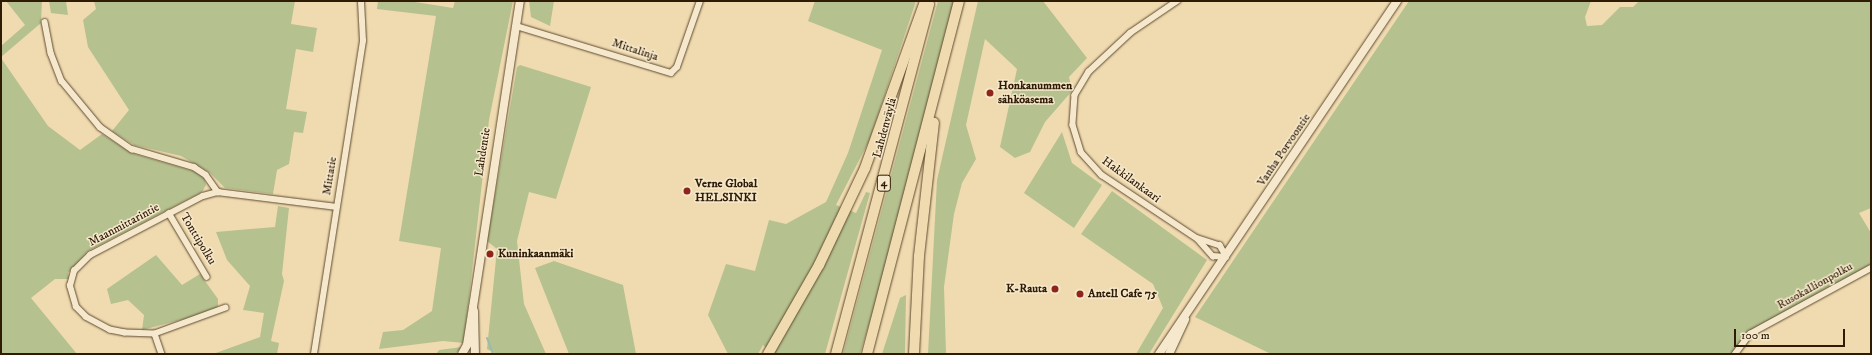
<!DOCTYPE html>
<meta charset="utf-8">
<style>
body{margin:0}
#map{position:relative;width:1872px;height:355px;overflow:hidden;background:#f0dbb1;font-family:"IM FELL DW Pica",serif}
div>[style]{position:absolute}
.green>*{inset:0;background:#b5c18f}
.stream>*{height:2px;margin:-1px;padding:0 1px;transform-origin:1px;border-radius:1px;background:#9bbab0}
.roads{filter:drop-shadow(0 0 1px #5f4a2e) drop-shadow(0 0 1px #5f4a2e)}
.street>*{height:5.5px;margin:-2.75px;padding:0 2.75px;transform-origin:2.75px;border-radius:2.75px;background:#f5e8cc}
.secondary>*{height:8px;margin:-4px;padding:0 4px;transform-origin:4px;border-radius:4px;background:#f5e8cc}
.highway>*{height:10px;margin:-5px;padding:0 5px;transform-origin:5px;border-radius:5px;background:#f0dbb1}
.dots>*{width:11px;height:11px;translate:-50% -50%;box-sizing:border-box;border:2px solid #f5e8cc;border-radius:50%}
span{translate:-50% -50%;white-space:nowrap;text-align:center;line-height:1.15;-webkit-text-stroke:3px #f5e8cc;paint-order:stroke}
.shield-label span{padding:1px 3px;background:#f5e8cc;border:1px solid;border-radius:3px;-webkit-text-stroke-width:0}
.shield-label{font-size:11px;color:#2f1a03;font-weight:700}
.street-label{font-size:12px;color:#2f1a03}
.poi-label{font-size:12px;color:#2f1a03;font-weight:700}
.left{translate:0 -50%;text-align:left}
.right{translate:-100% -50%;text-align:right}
.frame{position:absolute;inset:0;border:2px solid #2f1a03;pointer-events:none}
.scale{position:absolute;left:1734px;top:329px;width:111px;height:18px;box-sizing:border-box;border:2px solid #2f1a03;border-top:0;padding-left:5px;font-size:12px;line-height:14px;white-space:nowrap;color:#2f1a03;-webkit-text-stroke:3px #f5e8cc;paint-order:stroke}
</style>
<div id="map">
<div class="green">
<i style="clip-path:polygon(6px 1px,42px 1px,41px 23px,1px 57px,1px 46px,25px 25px)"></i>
<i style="clip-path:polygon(49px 1px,66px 1px,68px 15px,51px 13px)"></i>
<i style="clip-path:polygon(94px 1px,295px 1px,291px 24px,317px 28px,313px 52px,296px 49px,286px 109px,307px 112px,303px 133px,294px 132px,289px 164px,277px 170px,273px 194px,225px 188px,209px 172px,181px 156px,134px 145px,112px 131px,129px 110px,88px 47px,83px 20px,96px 9px)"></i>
<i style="clip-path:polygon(378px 1px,409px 1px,453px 8px,455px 1px,513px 1px,489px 120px,464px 343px,443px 341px,379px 349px,383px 332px,403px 330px,432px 311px,441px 248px,399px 241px,436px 16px,377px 9px)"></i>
<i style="clip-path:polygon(529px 1px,554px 1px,550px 26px,531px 17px)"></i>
<i style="clip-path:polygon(815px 1px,916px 1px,870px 139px,836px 205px,856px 213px,866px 192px,870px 193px,825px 354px,772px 354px,763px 345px,758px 354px,728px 354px,708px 315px,726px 264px,755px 271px,769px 220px,786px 224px,826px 202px,848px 153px,882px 50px,808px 21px)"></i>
<i style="clip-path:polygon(938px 1px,954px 1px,880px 289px,860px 354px,843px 354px)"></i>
<i style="clip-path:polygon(978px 1px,1043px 1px,1087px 58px,1069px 77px,1072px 91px,1045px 122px,1030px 152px,1015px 158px,1000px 147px,1017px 69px,985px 39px,966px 125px,976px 159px,962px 183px,954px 214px,944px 287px,946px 354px,928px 354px,937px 180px)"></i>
<i style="clip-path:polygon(1409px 1px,1591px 1px,1585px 17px,1587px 26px,1602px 25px,1620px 7px,1633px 7px,1639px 1px,1871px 1px,1871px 208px,1859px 213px,1871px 233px,1871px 264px,1757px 331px,1739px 354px,1271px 354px,1195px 317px)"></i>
<i style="clip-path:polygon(1px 58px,48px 126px,80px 150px,102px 134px,131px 153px,193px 171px,204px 177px,206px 185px,202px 192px,88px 251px,68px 273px,69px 279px,55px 279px,31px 298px,77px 354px,1px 354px)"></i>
<i style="clip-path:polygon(520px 65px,591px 87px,556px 199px,529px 192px,517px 241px,524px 304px,546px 354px,497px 354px,487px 349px,497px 249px,487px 241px,517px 67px)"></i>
<i style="clip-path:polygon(1062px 132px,1072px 163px,1102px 185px,1074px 228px,1024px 193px)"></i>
<i style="clip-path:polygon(1112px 191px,1207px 260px,1149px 354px,1136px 354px,1163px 308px,1153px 284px,1081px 234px)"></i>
<i style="clip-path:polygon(278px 206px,289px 208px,282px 274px,284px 281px,271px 341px,279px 343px,277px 354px,213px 354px,260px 337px,264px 313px,243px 310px,250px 286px,227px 260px,216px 232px,275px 227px)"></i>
<i style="clip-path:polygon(156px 255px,182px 285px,200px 274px,218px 299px,218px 306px,211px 312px,142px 330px,144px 315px,128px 300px,111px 304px,107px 289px)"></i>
<i style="clip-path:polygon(554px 261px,623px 285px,636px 354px,569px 354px,535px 268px)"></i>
<i style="clip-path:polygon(906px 295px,905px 354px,882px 354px,900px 298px)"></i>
<i style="clip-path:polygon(462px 347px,455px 354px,436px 354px,439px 350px)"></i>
</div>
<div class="stream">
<i style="left:487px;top:338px;width:17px;rotate:69deg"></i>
</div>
<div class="roads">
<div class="street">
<i style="left:1178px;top:1px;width:57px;rotate:145.8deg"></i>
<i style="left:1131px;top:33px;width:57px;rotate:137.1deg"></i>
<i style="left:1089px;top:72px;width:27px;rotate:121deg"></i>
<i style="left:1075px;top:95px;width:30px;rotate:94deg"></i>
<i style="left:1073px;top:125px;width:28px;rotate:73deg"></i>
<i style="left:1081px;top:152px;width:31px;rotate:48deg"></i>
<i style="left:1102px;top:175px;width:115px;rotate:33.7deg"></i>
<i style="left:1198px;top:239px;width:23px;rotate:49deg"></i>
<i style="left:1213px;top:256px;width:13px;rotate:4deg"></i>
<i style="left:1226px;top:257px;width:13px;rotate:-119deg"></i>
<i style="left:1220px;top:246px;width:23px;rotate:-162deg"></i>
<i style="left:45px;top:22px;width:32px;rotate:79deg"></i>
<i style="left:51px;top:53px;width:30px;rotate:69deg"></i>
<i style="left:62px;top:81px;width:60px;rotate:50.4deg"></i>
<i style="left:100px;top:127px;width:39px;rotate:35deg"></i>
<i style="left:132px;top:149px;width:65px;rotate:16.2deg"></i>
<i style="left:194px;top:167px;width:14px;rotate:34deg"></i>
<i style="left:206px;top:175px;width:21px;rotate:55deg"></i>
<i style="left:516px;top:26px;width:162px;rotate:16.9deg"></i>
<i style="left:671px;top:73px;width:8px;rotate:-45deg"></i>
<i style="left:677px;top:67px;width:70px;rotate:-70.8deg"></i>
<i style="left:169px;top:213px;width:74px;rotate:59.3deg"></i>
<i style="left:226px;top:308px;width:76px;rotate:159.9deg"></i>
<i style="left:155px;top:334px;width:30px;rotate:-178deg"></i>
<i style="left:125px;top:333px;width:15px;rotate:-169deg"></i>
<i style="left:110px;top:330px;width:27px;rotate:-152deg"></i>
<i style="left:86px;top:317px;width:14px;rotate:-135deg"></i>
<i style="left:76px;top:307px;width:22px;rotate:-106deg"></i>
<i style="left:70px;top:286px;width:16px;rotate:-75deg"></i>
<i style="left:74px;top:271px;width:23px;rotate:-45deg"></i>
<i style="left:90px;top:255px;width:127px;rotate:-27.6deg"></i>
<i style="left:203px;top:196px;width:16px;rotate:-15deg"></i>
<i style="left:218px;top:192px;width:119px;rotate:7.2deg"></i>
<i style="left:155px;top:334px;width:21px;rotate:71deg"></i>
<i style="left:314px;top:354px;width:317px;rotate:-81.1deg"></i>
<i style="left:363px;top:41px;width:40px;rotate:-92.9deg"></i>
<i style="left:1735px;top:354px;width:25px;rotate:-53deg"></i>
<i style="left:1750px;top:334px;width:138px;rotate:-28.6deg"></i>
</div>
<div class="secondary">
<i style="left:474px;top:311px;width:43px;rotate:88.7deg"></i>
<i style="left:462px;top:354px;width:10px;rotate:-61deg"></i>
<i style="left:467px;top:345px;width:38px;rotate:-81deg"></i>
<i style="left:473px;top:307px;width:310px;rotate:-81.3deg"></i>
<i style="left:1159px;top:354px;width:426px;rotate:-56deg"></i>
<i style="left:1169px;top:354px;width:38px;rotate:-65deg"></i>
</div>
<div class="highway">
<i style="left:768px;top:354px;width:103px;rotate:-60.2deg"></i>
<i style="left:819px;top:265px;width:107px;rotate:-64.6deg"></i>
<i style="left:865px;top:168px;width:177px;rotate:-70.2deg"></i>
<i style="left:836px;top:354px;width:362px;rotate:-75.1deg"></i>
<i style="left:867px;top:354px;width:365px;rotate:-75.4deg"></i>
<i style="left:914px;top:354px;width:98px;rotate:-87.1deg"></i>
<i style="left:919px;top:256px;width:134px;rotate:-83.6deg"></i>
</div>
</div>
<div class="dots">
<i style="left:990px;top:93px;background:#8f2418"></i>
<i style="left:687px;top:191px;background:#8f2418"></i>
<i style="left:490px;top:254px;background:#8f2418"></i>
<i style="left:1055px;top:289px;background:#8f2418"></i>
<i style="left:1080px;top:294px;background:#8f2418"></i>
</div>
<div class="shield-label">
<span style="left:884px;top:183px">4</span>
</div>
<div class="street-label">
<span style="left:635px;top:50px;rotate:18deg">Mittalinja</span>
<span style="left:885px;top:128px;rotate:-75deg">Lahdenväylä</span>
<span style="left:1284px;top:150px;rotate:-56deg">Vanha Porvoontie</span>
<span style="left:483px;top:152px;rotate:-81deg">Lahdentie</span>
<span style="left:330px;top:176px;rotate:-81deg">Mittatie</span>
<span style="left:1131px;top:180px;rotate:36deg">Hakkilankaari</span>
<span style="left:124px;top:225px;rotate:-28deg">Maanmittarintie</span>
<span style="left:198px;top:239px;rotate:59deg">Tonttipolku</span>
<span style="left:1815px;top:286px;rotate:-29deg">Rusokallionpolku</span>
</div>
<div class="poi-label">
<span class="left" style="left:998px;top:93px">Honkanummen<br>sähköasema</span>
<span class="left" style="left:695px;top:191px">Verne Global<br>HELSINKI</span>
<span class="left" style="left:498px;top:254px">Kuninkaanmäki</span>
<span class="right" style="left:1047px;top:289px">K-Rauta</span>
<span class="left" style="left:1088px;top:294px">Antell Cafe 75</span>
</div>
<div class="frame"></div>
<div class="scale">100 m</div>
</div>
